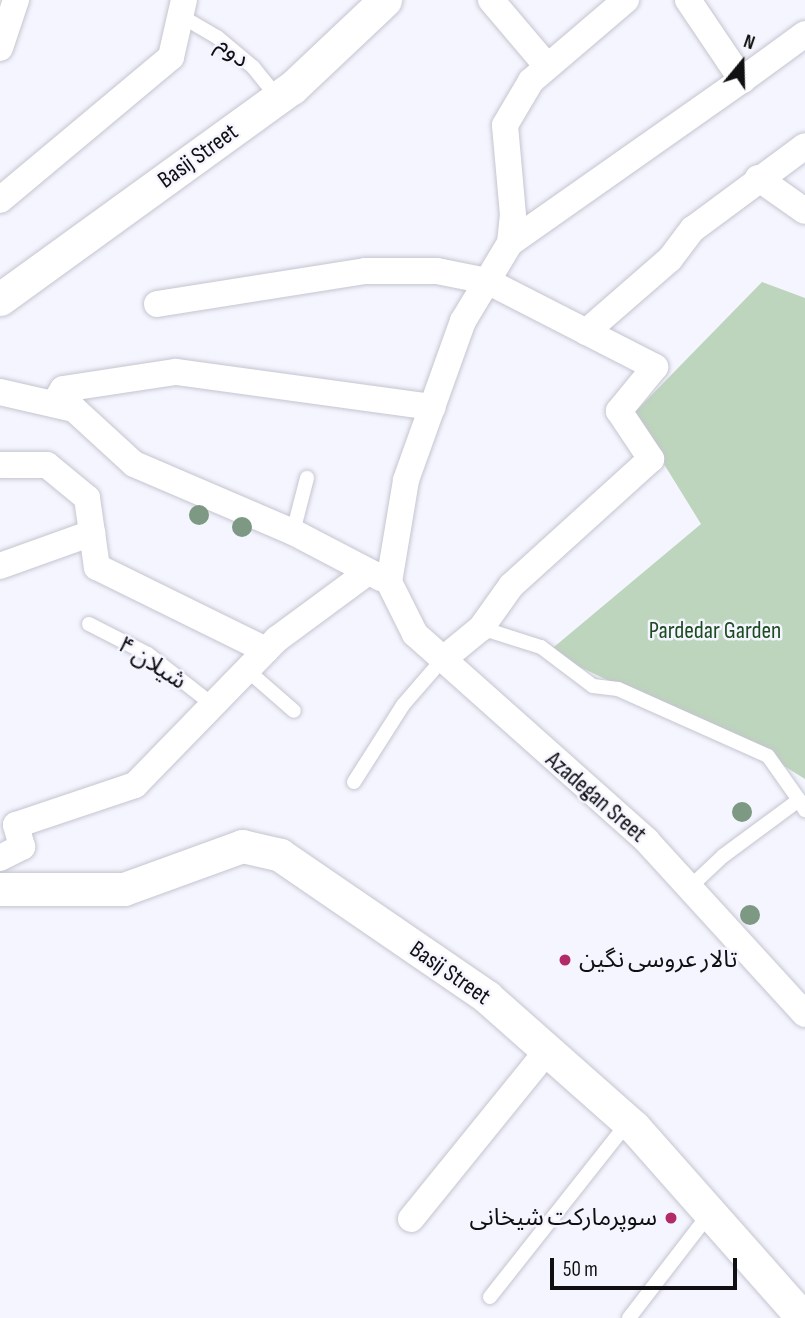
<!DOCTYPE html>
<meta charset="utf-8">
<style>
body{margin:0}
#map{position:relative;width:805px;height:1318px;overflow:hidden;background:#f4f5fe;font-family:"Sofia Sans Condensed","Noto Sans Arabic",sans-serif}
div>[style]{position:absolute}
.green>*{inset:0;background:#bdd5bc}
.roads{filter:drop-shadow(0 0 2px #c4c5d0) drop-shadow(0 0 2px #c4c5d0)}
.service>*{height:14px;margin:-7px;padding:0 7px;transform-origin:7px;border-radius:7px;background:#fff}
.minor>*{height:26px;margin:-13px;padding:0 13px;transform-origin:13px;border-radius:13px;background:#fff}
.tertiary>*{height:33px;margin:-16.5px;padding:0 16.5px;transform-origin:16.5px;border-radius:16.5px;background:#fff}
.trees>*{width:20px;height:20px;margin:-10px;border-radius:50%;background:#7d9883}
.dots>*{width:19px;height:19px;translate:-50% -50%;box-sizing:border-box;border:4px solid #f4f5fe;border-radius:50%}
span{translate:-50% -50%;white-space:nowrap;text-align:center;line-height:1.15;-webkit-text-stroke:5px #f4f5fe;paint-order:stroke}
.street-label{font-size:24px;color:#101013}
.park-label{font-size:24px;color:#1c4b1f}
.poi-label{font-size:24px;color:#101013}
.left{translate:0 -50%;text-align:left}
.right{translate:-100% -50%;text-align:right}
.north{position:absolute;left:707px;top:28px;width:70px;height:70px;-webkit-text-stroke:5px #f4f5fe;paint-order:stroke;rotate:19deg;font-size:19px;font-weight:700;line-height:28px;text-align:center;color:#101013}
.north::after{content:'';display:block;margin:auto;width:24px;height:32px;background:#101013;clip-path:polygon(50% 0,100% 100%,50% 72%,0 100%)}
.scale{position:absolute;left:550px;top:1258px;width:187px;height:32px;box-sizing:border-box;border:4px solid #101013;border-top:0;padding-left:9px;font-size:21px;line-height:24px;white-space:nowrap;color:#101013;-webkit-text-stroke:5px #f4f5fe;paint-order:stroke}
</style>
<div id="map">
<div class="green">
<i style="clip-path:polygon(762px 282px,805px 298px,805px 779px,768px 756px,548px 652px,701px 524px,633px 414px)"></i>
</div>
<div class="roads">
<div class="service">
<i style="left:181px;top:16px;width:42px;rotate:30.3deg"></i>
<i style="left:217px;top:37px;width:47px;rotate:39.8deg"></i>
<i style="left:253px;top:67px;width:40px;rotate:51deg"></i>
<i style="left:293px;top:532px;width:56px;rotate:-75.5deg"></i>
<i style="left:89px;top:624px;width:66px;rotate:27deg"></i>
<i style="left:148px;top:654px;width:83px;rotate:38.1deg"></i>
<i style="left:481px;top:628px;width:63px;rotate:17.6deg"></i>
<i style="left:541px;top:647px;width:65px;rotate:36.9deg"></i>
<i style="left:593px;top:686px;width:25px;rotate:7deg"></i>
<i style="left:618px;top:689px;width:164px;rotate:24.1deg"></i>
<i style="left:768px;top:756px;width:54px;rotate:54.8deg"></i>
<i style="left:247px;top:670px;width:62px;rotate:41.1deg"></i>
<i style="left:354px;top:782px;width:91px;rotate:-57.5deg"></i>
<i style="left:403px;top:705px;width:60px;rotate:-49.1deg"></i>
<i style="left:689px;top:888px;width:47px;rotate:-43.3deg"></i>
<i style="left:723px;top:856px;width:94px;rotate:-36.4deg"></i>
<i style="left:799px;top:800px;width:12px;rotate:59deg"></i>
<i style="left:490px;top:1297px;width:223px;rotate:-51.7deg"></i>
<i style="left:629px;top:1318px;width:133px;rotate:-52.4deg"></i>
</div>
<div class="minor">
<i style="left:491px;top:0;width:87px;rotate:49.7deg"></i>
<i style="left:688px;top:0;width:97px;rotate:56deg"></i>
<i style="left:742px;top:80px;width:78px;rotate:-36.1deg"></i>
<i style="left:0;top:48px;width:51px;rotate:-71.6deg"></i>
<i style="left:758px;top:178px;width:57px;rotate:35.1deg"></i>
<i style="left:0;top:200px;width:223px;rotate:-39.9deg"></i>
<i style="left:171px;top:57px;width:58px;rotate:-77.2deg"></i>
<i style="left:510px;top:243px;width:284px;rotate:-35.1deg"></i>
<i style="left:157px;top:304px;width:211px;rotate:-9deg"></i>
<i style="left:365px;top:271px;width:72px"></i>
<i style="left:437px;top:271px;width:51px;rotate:11.3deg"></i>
<i style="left:487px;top:281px;width:189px;rotate:27.1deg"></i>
<i style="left:655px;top:367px;width:57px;rotate:129.3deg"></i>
<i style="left:619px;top:411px;width:58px;rotate:56.3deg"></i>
<i style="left:651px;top:459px;width:189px;rotate:137.8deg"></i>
<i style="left:511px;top:586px;width:52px;rotate:125.5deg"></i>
<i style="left:481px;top:628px;width:50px;rotate:140.6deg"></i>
<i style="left:586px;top:332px;width:111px;rotate:-41deg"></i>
<i style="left:670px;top:259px;width:38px;rotate:-53deg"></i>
<i style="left:693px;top:229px;width:139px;rotate:-36.5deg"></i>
<i style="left:0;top:392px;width:76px;rotate:12.9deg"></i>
<i style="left:74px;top:409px;width:81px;rotate:42.5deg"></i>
<i style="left:134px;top:464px;width:173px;rotate:23.2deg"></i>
<i style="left:293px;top:532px;width:99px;rotate:27.6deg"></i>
<i style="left:54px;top:404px;width:17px;rotate:-59deg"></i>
<i style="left:63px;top:389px;width:114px;rotate:-8.6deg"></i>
<i style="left:176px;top:372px;width:259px;rotate:7.8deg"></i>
<i style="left:0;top:465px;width:47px"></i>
<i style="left:47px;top:465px;width:52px;rotate:39.5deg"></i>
<i style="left:87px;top:498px;width:70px;rotate:81.8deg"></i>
<i style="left:97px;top:567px;width:188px;rotate:26.2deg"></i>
<i style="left:0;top:566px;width:98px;rotate:-19.7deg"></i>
<i style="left:389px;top:582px;width:103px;rotate:-80.5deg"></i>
<i style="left:406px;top:480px;width:169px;rotate:-70.3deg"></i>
<i style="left:463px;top:321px;width:91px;rotate:-58.9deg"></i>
<i style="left:510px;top:243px;width:28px;rotate:-84deg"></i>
<i style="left:513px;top:215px;width:90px;rotate:-95.1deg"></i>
<i style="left:505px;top:125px;width:51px;rotate:-59.4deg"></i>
<i style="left:531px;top:81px;width:125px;rotate:-40.5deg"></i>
<i style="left:389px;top:582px;width:58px;rotate:63.4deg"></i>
<i style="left:415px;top:634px;width:311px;rotate:41.7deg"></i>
<i style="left:647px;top:841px;width:234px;rotate:47.6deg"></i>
<i style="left:0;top:858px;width:25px;rotate:-27deg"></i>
<i style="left:22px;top:847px;width:23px;rotate:-105deg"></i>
<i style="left:16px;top:825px;width:126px;rotate:-18.6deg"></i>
<i style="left:135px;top:785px;width:204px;rotate:-45.8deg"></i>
<i style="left:277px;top:639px;width:113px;rotate:-36.4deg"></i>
<i style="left:411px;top:1219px;width:216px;rotate:-51deg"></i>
</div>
<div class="tertiary">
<i style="left:0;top:299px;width:360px;rotate:-35.9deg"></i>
<i style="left:292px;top:88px;width:128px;rotate:-43.4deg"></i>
<i style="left:0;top:889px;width:124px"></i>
<i style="left:124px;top:889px;width:126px;rotate:-20deg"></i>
<i style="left:242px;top:846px;width:39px;rotate:13deg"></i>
<i style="left:280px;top:855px;width:251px;rotate:34.4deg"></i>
<i style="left:487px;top:997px;width:196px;rotate:41.5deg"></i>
<i style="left:634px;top:1127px;width:255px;rotate:48.5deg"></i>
</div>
</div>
<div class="trees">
<i style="left:199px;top:515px"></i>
<i style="left:242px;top:527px"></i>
<i style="left:742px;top:812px"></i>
<i style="left:750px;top:915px"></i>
</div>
<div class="dots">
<i style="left:565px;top:960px;background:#b32a69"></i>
<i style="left:671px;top:1218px;background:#b32a69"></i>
</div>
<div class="street-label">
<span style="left:233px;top:52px;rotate:40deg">دوم</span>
<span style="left:198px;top:156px;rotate:-36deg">Basij Street</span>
<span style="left:152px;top:663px;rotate:33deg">شیلان ۴</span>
<span style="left:596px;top:797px;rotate:41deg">Azadegan Sreet</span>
<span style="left:450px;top:973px;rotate:35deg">Basij Street</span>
</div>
<div class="park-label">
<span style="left:715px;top:631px">Pardedar Garden</span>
</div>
<div class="poi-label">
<span class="left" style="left:579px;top:960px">تالار عروسی نگین</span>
<span class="right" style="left:657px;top:1218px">سوپرمارکت شیخانی</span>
</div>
<div class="north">N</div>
<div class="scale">50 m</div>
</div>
